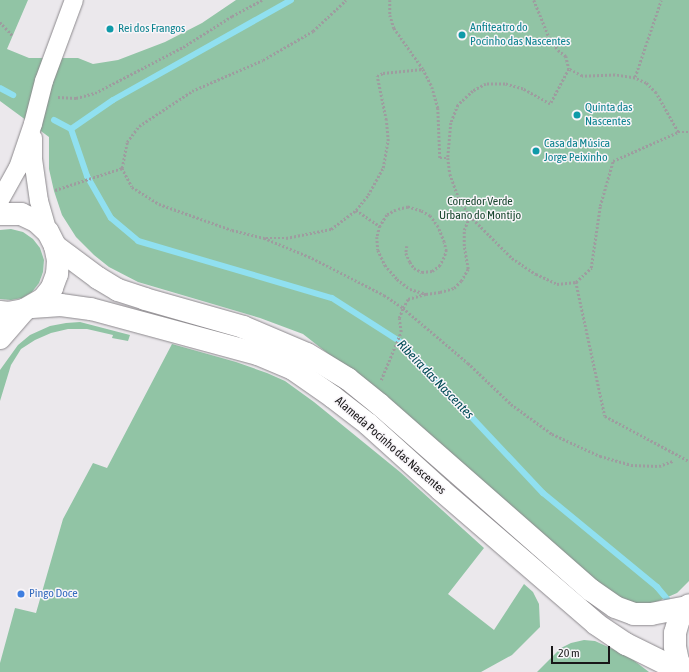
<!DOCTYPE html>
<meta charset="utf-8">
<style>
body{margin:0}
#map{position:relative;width:689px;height:672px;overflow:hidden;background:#ebe8ec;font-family:"Asap Condensed",sans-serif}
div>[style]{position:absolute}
.green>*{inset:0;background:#91c4a5}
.stream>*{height:6px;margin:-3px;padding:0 3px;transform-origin:3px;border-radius:3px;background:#90e0f0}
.path>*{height:2.5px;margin-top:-1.25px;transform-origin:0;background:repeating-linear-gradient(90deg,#9e9c9f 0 2px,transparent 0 4px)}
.roads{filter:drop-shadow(0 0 1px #8c898d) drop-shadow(0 0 1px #8c898d)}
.minor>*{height:18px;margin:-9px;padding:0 9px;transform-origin:9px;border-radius:9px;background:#fff}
.tertiary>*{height:22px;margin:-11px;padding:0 11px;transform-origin:11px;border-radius:11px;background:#fff}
.secondary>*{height:22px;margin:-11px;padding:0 11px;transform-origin:11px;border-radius:11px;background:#fff}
.dots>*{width:11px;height:11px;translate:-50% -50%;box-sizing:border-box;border:2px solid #f8f5f9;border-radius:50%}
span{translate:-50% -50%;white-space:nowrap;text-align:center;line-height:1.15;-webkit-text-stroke:3px #f8f5f9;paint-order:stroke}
.culture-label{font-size:12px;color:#0d838f}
.left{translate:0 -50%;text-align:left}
.park-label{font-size:12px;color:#19472f}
.street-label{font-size:12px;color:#181718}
.shop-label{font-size:12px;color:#366cbe}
.water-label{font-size:13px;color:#004b56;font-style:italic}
.scale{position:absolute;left:551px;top:646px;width:59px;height:18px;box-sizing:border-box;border:2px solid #181718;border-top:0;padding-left:5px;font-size:12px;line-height:14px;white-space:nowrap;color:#181718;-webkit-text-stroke:3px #f8f5f9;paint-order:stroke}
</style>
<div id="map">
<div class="green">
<i style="clip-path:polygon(0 0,28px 0,7px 49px,29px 58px,78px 58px,93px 64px,118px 60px,165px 42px,202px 23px,236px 0,689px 0,689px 581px,677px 593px,654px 603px,641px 604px,626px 602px,613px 597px,377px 392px,303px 334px,260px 318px,138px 282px,109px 267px,94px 255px,76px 237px,62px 215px,54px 191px,49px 169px,49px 137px,0 101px)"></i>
<i style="clip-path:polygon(11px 229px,23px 232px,33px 239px,40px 248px,44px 260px,43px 272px,39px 283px,32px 292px,22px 298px,11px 300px,0 299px,0 230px)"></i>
<i style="clip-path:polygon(80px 322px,130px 335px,128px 341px,112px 338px,113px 335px,87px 329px,68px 329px,51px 333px,35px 340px,21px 349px,11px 365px,0 401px,0 370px,18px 345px,30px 335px,50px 326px,66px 323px)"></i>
<i style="clip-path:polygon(172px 344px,236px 362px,267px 373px,285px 381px,314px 402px,400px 472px,484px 548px,448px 594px,494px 630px,524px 584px,533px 592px,539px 604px,540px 627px,512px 655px,481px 672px,0 672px,0 663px,15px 608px,36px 613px,63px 519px,93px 463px,107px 468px)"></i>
<i style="clip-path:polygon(584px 640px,595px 641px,628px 656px,649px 672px,537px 672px,561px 648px,571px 643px)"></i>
</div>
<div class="stream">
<i style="left:0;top:88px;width:15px;rotate:28deg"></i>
<i style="left:54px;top:120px;width:19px;rotate:28deg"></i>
<i style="left:71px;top:129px;width:50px;rotate:71.2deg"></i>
<i style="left:87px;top:176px;width:48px;rotate:60.3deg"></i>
<i style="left:111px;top:218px;width:35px;rotate:40deg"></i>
<i style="left:138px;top:241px;width:202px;rotate:16.4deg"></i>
<i style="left:332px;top:298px;width:83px;rotate:32.7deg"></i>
<i style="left:402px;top:343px;width:206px;rotate:46.8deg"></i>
<i style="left:543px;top:493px;width:148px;rotate:39.5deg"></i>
<i style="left:657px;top:587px;width:16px;rotate:50deg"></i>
<i style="left:71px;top:129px;width:51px;rotate:-34.6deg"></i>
<i style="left:113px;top:100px;width:204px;rotate:-29.3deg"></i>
</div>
<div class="path">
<i style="left:390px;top:0;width:15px;rotate:90deg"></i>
<i style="left:390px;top:15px;width:14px;rotate:73deg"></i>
<i style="left:394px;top:28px;width:50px;rotate:54.7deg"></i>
<i style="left:423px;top:69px;width:20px;rotate:63deg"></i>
<i style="left:432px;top:87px;width:22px;rotate:74deg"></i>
<i style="left:438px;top:108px;width:50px;rotate:87.7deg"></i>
<i style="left:440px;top:158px;width:8px"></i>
<i style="left:534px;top:0;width:40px;rotate:68deg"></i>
<i style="left:549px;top:37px;width:16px;rotate:55deg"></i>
<i style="left:558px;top:50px;width:10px;rotate:37deg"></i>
<i style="left:566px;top:56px;width:13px;rotate:77deg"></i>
<i style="left:0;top:22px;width:18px;rotate:47deg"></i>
<i style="left:635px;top:77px;width:81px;rotate:-71.3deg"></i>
<i style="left:58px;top:97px;width:18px;rotate:3deg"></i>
<i style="left:76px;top:98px;width:20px;rotate:-15deg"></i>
<i style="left:95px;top:93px;width:99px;rotate:-27.6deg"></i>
<i style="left:183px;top:47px;width:58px;rotate:-32.3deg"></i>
<i style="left:232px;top:16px;width:34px;rotate:-28deg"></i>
<i style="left:678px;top:132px;width:45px;rotate:-119.4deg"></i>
<i style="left:656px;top:93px;width:14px;rotate:-135deg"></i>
<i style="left:646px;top:83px;width:12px;rotate:-156deg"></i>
<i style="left:635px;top:78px;width:20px;rotate:-171deg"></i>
<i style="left:615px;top:75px;width:33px;rotate:178deg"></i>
<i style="left:582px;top:76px;width:15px;rotate:-152deg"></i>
<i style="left:569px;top:69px;width:40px;rotate:118deg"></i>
<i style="left:550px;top:104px;width:31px;rotate:-151deg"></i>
<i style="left:523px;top:89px;width:19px;rotate:-164deg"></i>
<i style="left:505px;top:84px;width:19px;rotate:180deg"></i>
<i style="left:486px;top:84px;width:15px;rotate:152deg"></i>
<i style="left:473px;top:91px;width:21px;rotate:137deg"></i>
<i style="left:458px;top:105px;width:19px;rotate:111deg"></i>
<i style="left:451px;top:123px;width:35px;rotate:95deg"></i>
<i style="left:448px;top:158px;width:16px;rotate:83deg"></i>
<i style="left:450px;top:174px;width:29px;rotate:70deg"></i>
<i style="left:460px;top:201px;width:18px;rotate:56deg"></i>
<i style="left:470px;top:216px;width:59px;rotate:45deg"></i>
<i style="left:512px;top:258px;width:29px;rotate:34deg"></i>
<i style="left:536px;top:274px;width:23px;rotate:25deg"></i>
<i style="left:557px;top:284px;width:19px;rotate:-6deg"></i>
<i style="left:576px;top:282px;width:21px;rotate:-43deg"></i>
<i style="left:591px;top:268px;width:63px;rotate:-81.7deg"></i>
<i style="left:600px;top:206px;width:47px;rotate:-73.9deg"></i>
<i style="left:613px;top:161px;width:71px;rotate:-24deg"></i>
<i style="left:678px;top:132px;width:11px"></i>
<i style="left:122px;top:168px;width:21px;rotate:62deg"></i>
<i style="left:132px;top:187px;width:32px;rotate:32deg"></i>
<i style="left:159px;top:204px;width:77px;rotate:19.6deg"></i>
<i style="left:232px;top:230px;width:33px;rotate:14deg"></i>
<i style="left:264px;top:238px;width:52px;rotate:22.6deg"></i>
<i style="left:312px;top:258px;width:81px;rotate:27.2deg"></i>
<i style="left:384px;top:295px;width:23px;rotate:34deg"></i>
<i style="left:403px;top:308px;width:85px;rotate:40.2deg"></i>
<i style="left:468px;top:363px;width:59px;rotate:43.6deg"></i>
<i style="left:511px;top:404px;width:51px;rotate:36.2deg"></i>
<i style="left:552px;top:434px;width:53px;rotate:24.6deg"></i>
<i style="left:600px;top:456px;width:32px;rotate:16deg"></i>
<i style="left:631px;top:465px;width:28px;rotate:2deg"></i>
<i style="left:659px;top:466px;width:15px;rotate:-20deg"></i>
<i style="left:55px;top:190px;width:71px;rotate:-18.2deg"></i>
<i style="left:122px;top:168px;width:26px;rotate:-79deg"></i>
<i style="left:127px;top:142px;width:20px;rotate:-53deg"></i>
<i style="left:139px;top:126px;width:64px;rotate:-33.4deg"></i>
<i style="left:192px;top:91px;width:77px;rotate:-23.6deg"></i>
<i style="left:263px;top:60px;width:58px;rotate:-30.1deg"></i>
<i style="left:313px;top:31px;width:45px;rotate:-43.2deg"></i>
<i style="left:356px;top:210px;width:29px;rotate:34deg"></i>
<i style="left:266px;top:238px;width:20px"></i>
<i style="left:286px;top:238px;width:46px;rotate:-11.3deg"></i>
<i style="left:331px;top:229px;width:31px;rotate:-37deg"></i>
<i style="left:356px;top:210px;width:19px;rotate:-51deg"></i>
<i style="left:368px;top:195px;width:31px;rotate:-61deg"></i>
<i style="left:383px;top:168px;width:27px;rotate:-80deg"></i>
<i style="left:388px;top:141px;width:21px;rotate:-95deg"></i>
<i style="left:386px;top:120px;width:45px;rotate:-101.6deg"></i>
<i style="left:377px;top:76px;width:7px;rotate:-27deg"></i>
<i style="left:383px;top:73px;width:40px;rotate:-5.7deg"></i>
<i style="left:407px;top:246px;width:7px;rotate:98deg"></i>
<i style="left:406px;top:253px;width:10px;rotate:66deg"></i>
<i style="left:410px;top:262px;width:7px;rotate:56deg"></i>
<i style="left:414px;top:268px;width:9px;rotate:27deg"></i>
<i style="left:422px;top:272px;width:10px;rotate:-6deg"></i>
<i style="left:432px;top:271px;width:9px;rotate:-36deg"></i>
<i style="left:439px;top:266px;width:8px;rotate:-60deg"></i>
<i style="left:443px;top:259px;width:9px;rotate:-69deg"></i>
<i style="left:446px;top:251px;width:9px;rotate:-103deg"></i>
<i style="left:444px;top:242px;width:16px;rotate:-112deg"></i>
<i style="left:438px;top:227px;width:14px;rotate:-126deg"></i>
<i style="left:430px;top:216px;width:10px;rotate:-151deg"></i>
<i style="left:421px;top:211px;width:14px;rotate:-163deg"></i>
<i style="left:408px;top:207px;width:12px;rotate:166deg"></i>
<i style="left:396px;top:210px;width:10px;rotate:151deg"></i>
<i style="left:387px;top:215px;width:13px;rotate:122deg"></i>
<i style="left:380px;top:226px;width:11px;rotate:105deg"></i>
<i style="left:377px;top:237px;width:13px;rotate:86deg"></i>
<i style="left:378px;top:250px;width:17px;rotate:65deg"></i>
<i style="left:385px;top:265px;width:18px;rotate:49deg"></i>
<i style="left:397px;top:279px;width:16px;rotate:38deg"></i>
<i style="left:410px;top:289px;width:17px;rotate:17deg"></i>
<i style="left:426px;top:294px;width:14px;rotate:-8deg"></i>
<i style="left:440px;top:292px;width:15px;rotate:-16deg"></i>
<i style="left:454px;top:288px;width:10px;rotate:-45deg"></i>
<i style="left:461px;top:281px;width:14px;rotate:-60deg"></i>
<i style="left:468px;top:269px;width:23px;rotate:-100deg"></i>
<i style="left:464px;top:246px;width:16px;rotate:-90deg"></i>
<i style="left:464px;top:230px;width:15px;rotate:-67deg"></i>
<i style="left:576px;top:282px;width:137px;rotate:77.8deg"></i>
<i style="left:605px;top:416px;width:95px;rotate:28.2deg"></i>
<i style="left:381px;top:380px;width:52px;rotate:-67.4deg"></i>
<i style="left:401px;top:332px;width:14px;rotate:-98deg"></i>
<i style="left:399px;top:318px;width:11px;rotate:-68deg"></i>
<i style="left:403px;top:308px;width:10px;rotate:-61deg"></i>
<i style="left:408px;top:299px;width:18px;rotate:-16deg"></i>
</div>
<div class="roads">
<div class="minor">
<i style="left:33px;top:138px;width:21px;rotate:90deg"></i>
<i style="left:33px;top:159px;width:42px;rotate:81.9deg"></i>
<i style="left:39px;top:201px;width:32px;rotate:74deg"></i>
<i style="left:0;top:200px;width:37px;rotate:-61deg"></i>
<i style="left:18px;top:168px;width:46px;rotate:-71.2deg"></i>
<i style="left:33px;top:124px;width:44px;rotate:-75.7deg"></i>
<i style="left:44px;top:81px;width:86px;rotate:-69.7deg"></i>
</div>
<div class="tertiary">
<i style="left:0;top:338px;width:37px;rotate:-49deg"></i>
</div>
<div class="secondary">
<i style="left:0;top:214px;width:21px"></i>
<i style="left:21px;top:214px;width:17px;rotate:25deg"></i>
<i style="left:36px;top:221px;width:16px;rotate:43deg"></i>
<i style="left:48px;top:232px;width:16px;rotate:63deg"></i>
<i style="left:55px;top:246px;width:14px;rotate:78deg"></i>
<i style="left:58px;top:260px;width:14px;rotate:94deg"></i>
<i style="left:57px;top:274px;width:15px;rotate:110deg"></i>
<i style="left:52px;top:288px;width:14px;rotate:129deg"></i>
<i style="left:43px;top:299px;width:22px;rotate:150deg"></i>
<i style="left:24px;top:310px;width:15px;rotate:169deg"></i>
<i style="left:9px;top:313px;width:9px;rotate:-174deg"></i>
<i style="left:55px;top:246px;width:54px;rotate:36.7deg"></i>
<i style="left:98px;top:278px;width:23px;rotate:31deg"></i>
<i style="left:118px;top:290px;width:28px;rotate:18deg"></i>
<i style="left:145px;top:299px;width:102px;rotate:15.9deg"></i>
<i style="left:243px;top:327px;width:69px;rotate:22.9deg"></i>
<i style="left:307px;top:354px;width:48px;rotate:31.4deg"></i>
<i style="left:348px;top:379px;width:40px;rotate:39deg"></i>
<i style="left:379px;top:404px;width:282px;rotate:41.3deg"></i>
<i style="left:591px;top:590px;width:29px;rotate:35deg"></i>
<i style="left:615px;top:607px;width:20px;rotate:20deg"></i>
<i style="left:634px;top:614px;width:17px"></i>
<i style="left:651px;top:614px;width:37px;rotate:-11deg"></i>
<i style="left:32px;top:307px;width:29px;rotate:-4deg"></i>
<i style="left:61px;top:305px;width:30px;rotate:8deg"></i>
<i style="left:91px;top:309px;width:173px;rotate:15.1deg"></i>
<i style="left:258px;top:354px;width:38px;rotate:23deg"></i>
<i style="left:293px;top:369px;width:49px;rotate:35deg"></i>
<i style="left:333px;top:397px;width:44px;rotate:37.6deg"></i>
<i style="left:368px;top:424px;width:98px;rotate:42.1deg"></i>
<i style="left:441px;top:490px;width:205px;rotate:40.8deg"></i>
<i style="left:596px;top:624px;width:36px;rotate:34deg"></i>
<i style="left:626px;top:644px;width:64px;rotate:26.2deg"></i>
<i style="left:684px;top:672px;width:13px;rotate:-119deg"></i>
<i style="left:678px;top:661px;width:14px;rotate:-102deg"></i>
<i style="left:675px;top:647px;width:14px;rotate:-90deg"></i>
<i style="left:675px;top:633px;width:15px;rotate:-74deg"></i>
<i style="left:679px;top:619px;width:17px;rotate:-54deg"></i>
</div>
</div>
<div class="dots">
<i style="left:110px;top:29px;background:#0f9aa8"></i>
<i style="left:462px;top:35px;background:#0f9aa8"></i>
<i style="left:577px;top:115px;background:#0f9aa8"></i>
<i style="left:536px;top:151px;background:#0f9aa8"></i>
<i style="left:21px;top:594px;background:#3f7fe0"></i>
</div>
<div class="culture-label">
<span class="left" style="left:470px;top:35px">Anfiteatro do<br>Pocinho das Nascentes</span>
<span class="left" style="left:118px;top:29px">Rei dos Frangos</span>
<span class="left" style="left:585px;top:115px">Quinta das<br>Nascentes</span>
<span class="left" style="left:544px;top:151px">Casa da Música<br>Jorge Peixinho</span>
</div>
<div class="park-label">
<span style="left:480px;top:209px">Corredor Verde<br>Urbano do Montijo</span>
</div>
<div class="street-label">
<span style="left:390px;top:446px;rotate:41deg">Alameda Pocinho das Nascentes</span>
</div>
<div class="shop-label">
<span class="left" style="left:29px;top:594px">Pingo Doce</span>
</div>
<div class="water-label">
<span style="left:435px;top:380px;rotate:46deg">Ribeira das Nascentes</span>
</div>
<div class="scale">20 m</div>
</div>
